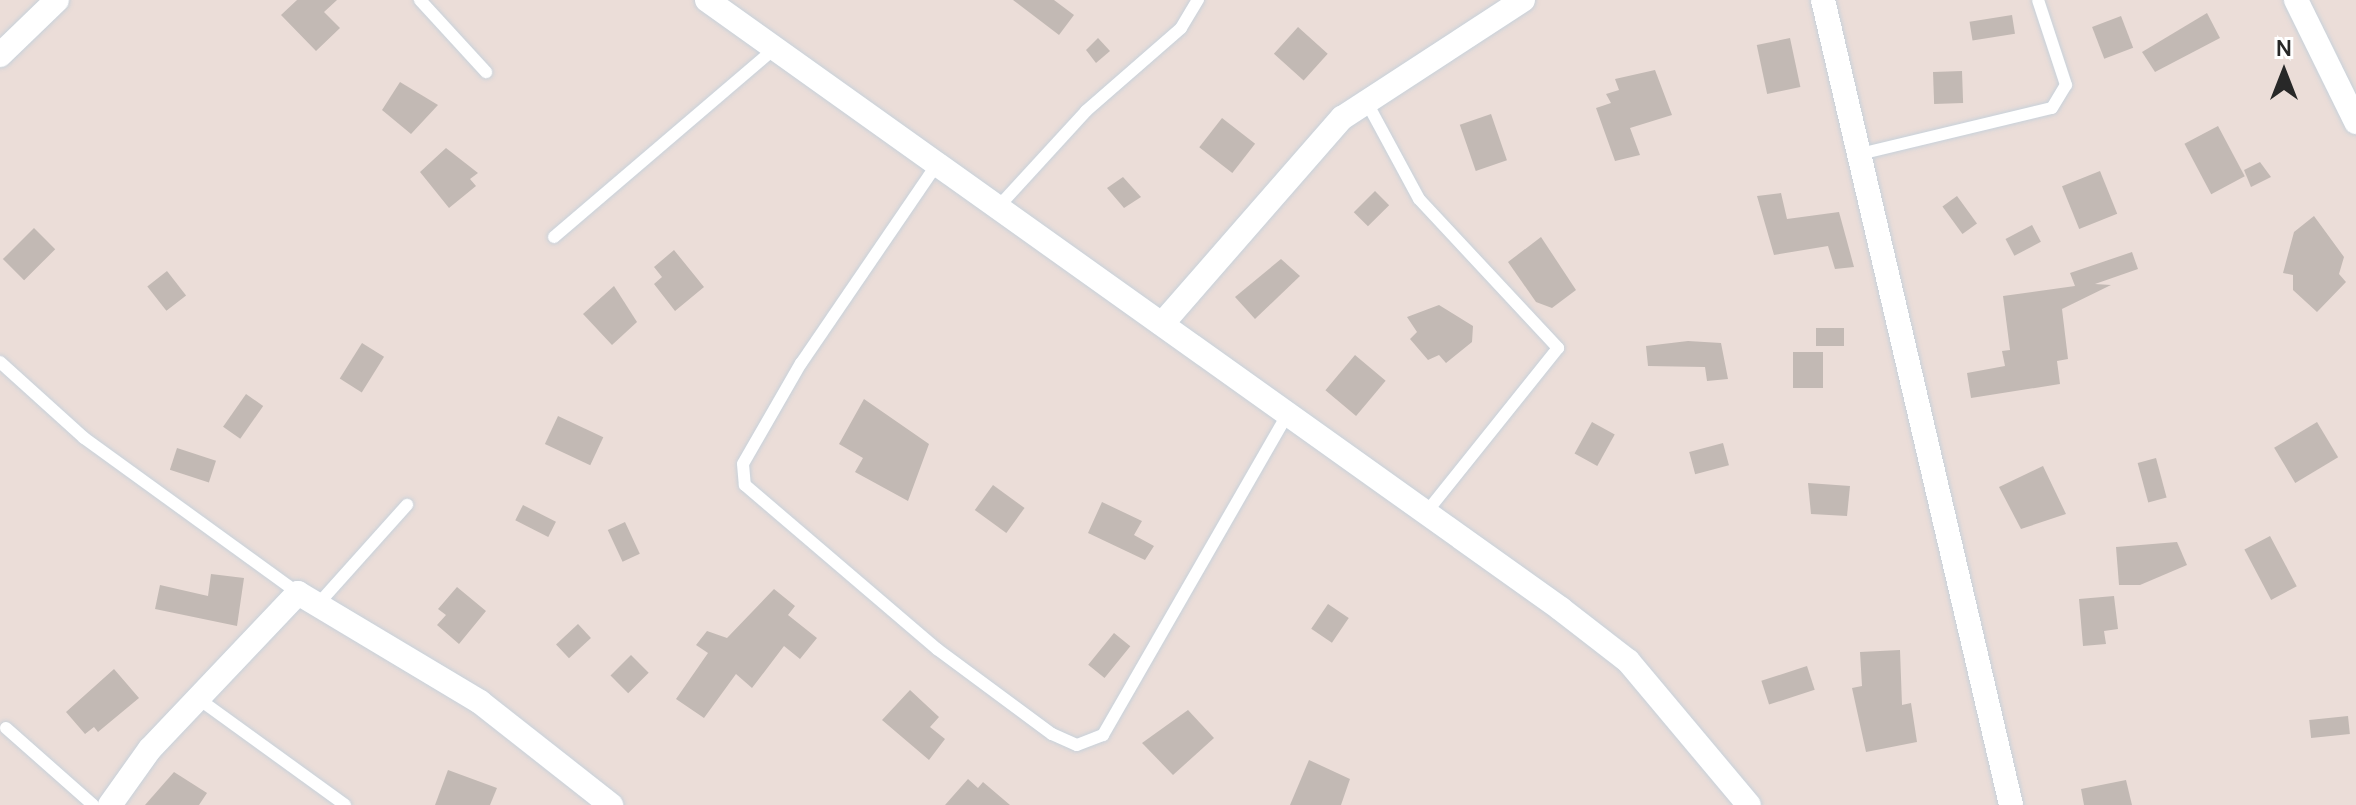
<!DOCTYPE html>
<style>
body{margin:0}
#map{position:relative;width:2356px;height:805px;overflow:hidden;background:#ebddd8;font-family:Manrope,sans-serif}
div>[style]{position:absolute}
.building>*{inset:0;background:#c2b9b4;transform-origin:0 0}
.roads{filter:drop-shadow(0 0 2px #c7d1da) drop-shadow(0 0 2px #c7d1da)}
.service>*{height:12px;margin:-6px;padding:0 6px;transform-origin:6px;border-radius:6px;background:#fff}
.minor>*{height:24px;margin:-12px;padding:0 12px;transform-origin:12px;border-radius:12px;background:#fff}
span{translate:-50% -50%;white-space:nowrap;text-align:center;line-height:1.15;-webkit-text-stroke:6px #fff;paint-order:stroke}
.north{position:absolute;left:2244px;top:32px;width:80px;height:80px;-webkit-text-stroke:6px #fff;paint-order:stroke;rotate:0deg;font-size:22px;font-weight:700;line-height:32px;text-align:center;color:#282828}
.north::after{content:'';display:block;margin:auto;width:28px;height:36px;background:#282828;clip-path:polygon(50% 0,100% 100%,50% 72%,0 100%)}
</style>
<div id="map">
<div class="building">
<i style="clip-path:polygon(297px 0,337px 0,324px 12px,340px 28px,316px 51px,281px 15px)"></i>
<i style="clip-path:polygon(1013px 0,1054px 0,1074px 15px,1059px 35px)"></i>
<i style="clip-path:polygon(2207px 13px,2220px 38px,2155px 72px,2142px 52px)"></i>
<i style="left:2012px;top:15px;width:19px;height:43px;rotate:81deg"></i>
<i style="left:2121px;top:16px;width:34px;height:31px;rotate:69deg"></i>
<i style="left:1298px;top:27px;width:40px;height:36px;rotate:42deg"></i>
<i style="clip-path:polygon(1098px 38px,1110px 51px,1096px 63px,1086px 50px)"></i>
<i style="left:1790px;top:38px;width:50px;height:34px;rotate:78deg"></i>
<i style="clip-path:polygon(1655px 70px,1672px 115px,1630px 128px,1640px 155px,1615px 161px,1596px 108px,1611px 103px,1606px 94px,1619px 90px,1615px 79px)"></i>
<i style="left:1962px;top:71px;width:32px;height:29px;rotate:88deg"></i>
<i style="clip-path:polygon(400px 82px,438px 105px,411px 134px,382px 110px)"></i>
<i style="left:1491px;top:114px;width:49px;height:33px;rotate:71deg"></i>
<i style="left:1222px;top:118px;width:42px;height:37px;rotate:38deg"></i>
<i style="left:2218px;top:126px;width:57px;height:38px;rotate:62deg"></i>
<i style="clip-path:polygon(446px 148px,478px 173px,470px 179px,476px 186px,449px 208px,420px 172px)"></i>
<i style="clip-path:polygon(2260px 162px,2271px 177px,2251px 187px,2244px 170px)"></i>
<i style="left:2100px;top:171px;width:46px;height:41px;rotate:68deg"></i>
<i style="clip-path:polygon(1123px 177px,1141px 197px,1124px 208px,1107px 188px)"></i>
<i style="left:1375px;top:191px;width:20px;height:30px;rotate:45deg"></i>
<i style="clip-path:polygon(1781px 193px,1787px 219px,1839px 212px,1854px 267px,1835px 269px,1828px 246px,1774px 255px,1757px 196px)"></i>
<i style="left:1957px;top:196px;width:34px;height:18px;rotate:54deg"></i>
<i style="clip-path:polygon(2314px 216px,2344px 257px,2339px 274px,2346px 282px,2317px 312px,2293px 290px,2293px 275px,2283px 273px,2294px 232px)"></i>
<i style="left:2032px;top:225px;width:19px;height:30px;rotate:62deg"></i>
<i style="left:34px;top:228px;width:30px;height:44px;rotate:45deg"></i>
<i style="clip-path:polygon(1541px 237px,1576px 290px,1552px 308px,1536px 302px,1508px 262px)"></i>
<i style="clip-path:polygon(674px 250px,704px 287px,675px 311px,654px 284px,662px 277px,654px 267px)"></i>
<i style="clip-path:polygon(2132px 252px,2138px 269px,2095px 284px,2111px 285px,2062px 309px,2068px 359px,2057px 361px,2060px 384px,1971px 398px,1967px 373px,2005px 366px,2002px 351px,2010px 350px,2003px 296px,2075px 286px,2070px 273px)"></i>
<i style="clip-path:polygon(1281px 259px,1300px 276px,1255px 319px,1235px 297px)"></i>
<i style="left:167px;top:271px;width:31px;height:25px;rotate:52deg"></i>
<i style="clip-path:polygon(614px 286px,637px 322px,612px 345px,583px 314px)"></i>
<i style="clip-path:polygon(1439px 305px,1473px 326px,1472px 342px,1446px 363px,1439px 355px,1428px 360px,1410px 339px,1417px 332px,1407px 317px)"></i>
<i style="left:1816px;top:328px;width:28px;height:18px"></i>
<i style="clip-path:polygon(1688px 341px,1721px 343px,1728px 379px,1707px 381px,1705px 367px,1648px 366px,1646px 346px)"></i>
<i style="left:362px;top:343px;width:26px;height:42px;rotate:32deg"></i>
<i style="left:1793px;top:352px;width:30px;height:36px"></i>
<i style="left:1355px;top:355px;width:40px;height:46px;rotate:40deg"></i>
<i style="left:246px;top:394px;width:21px;height:40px;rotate:35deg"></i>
<i style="clip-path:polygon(864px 399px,929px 444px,908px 501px,855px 472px,863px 458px,839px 444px)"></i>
<i style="left:558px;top:416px;width:50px;height:31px;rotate:25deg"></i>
<i style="left:1592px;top:422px;width:26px;height:36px;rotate:29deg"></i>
<i style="left:2317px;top:422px;width:41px;height:50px;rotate:59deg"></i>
<i style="left:1723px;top:443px;width:23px;height:35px;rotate:75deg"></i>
<i style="left:177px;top:448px;width:41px;height:23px;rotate:18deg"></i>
<i style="left:2156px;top:458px;width:41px;height:19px;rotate:75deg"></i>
<i style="clip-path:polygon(2043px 466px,2066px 514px,2021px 529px,1999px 487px)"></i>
<i style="clip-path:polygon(1808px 483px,1850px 486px,1847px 516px,1811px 514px)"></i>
<i style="left:993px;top:485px;width:39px;height:31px;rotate:36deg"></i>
<i style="clip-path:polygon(1102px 502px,1142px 521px,1134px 535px,1154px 546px,1145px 560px,1088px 533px)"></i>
<i style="left:523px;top:505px;width:37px;height:17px;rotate:27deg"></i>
<i style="left:625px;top:522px;width:35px;height:19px;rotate:65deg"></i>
<i style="left:2270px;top:536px;width:57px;height:29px;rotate:62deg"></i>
<i style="clip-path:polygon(2177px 542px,2187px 565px,2140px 585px,2119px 585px,2116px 547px)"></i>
<i style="clip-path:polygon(211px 574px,244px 578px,237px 626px,155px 609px,160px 585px,208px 596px)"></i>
<i style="clip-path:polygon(457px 587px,486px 611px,459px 644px,437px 625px,446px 615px,438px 609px)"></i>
<i style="clip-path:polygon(774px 589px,795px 606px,788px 615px,817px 638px,800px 659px,784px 646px,752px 688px,736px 674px,704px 718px,676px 699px,708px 653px,696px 645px,707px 631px,727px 638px)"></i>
<i style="clip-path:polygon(2114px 596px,2118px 629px,2104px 631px,2106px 644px,2083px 646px,2079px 599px)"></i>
<i style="left:1328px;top:604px;width:25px;height:30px;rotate:34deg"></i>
<i style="left:578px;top:624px;width:19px;height:30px;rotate:47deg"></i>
<i style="left:1114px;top:633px;width:21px;height:41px;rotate:39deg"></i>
<i style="clip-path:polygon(1900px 650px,1902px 705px,1911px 703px,1917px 742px,1866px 752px,1852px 688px,1862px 686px,1860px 652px)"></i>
<i style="left:631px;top:655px;width:25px;height:29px;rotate:45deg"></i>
<i style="left:1807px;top:666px;width:25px;height:48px;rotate:72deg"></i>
<i style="clip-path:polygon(114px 669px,139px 698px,98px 732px,94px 727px,85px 734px,66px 712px)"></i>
<i style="clip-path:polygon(910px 690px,939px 717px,930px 727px,945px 739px,929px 760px,882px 720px)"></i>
<i style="clip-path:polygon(1188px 710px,1214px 738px,1173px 775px,1142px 743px)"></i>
<i style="left:2348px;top:716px;width:18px;height:39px;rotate:84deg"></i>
<i style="clip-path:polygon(1309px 760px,1350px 779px,1341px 805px,1290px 805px)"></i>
<i style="clip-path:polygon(448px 770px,497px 788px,490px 805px,435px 805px)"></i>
<i style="clip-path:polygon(174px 772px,207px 793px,199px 805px,145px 805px)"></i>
<i style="clip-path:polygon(968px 779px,978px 788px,983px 782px,1010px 805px,945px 805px)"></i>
<i style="clip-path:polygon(2126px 780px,2132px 805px,2084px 805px,2081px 789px)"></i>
</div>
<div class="roads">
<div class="service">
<i style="left:420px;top:0;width:98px;rotate:47.5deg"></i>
<i style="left:1366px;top:101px;width:111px;rotate:61.6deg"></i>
<i style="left:1419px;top:199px;width:204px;rotate:47deg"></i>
<i style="left:1558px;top:348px;width:213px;rotate:128.7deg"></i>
<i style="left:1860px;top:154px;width:197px;rotate:-13.5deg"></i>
<i style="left:2052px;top:108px;width:27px;rotate:-59deg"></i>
<i style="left:2066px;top:85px;width:89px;rotate:-108.2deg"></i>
<i style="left:937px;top:164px;width:241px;rotate:124.3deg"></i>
<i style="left:801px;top:363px;width:116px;rotate:119.9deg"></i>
<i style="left:743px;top:464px;width:21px;rotate:85deg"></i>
<i style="left:745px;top:485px;width:253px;rotate:40.5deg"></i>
<i style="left:937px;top:649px;width:143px;rotate:36.5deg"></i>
<i style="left:1052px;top:734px;width:27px;rotate:24deg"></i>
<i style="left:1077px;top:745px;width:28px;rotate:-21deg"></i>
<i style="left:1103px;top:735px;width:366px;rotate:-60.1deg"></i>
<i style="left:1000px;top:205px;width:127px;rotate:-47.5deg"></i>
<i style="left:1086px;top:111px;width:126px;rotate:-41.1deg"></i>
<i style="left:1181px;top:28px;width:33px;rotate:-59deg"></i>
<i style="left:554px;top:237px;width:288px;rotate:-40.5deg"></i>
<i style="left:0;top:362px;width:113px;rotate:42.1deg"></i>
<i style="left:84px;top:438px;width:264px;rotate:35.9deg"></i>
<i style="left:319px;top:603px;width:132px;rotate:-48.1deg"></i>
<i style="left:200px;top:700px;width:179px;rotate:35.9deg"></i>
<i style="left:6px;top:728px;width:116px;rotate:41.5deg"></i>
</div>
<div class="minor">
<i style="left:707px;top:0;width:1049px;rotate:35.49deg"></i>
<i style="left:1561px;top:609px;width:85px;rotate:37.8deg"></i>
<i style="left:1628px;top:661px;width:188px;rotate:50deg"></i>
<i style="left:1823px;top:0;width:827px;rotate:76.85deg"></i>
<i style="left:2296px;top:0;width:136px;rotate:63.8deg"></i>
<i style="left:0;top:55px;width:79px;rotate:-44deg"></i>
<i style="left:1162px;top:324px;width:274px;rotate:-48.9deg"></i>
<i style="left:1342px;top:118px;width:216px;rotate:-33.1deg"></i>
<i style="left:110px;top:805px;width:69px;rotate:-54.5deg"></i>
<i style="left:150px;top:749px;width:215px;rotate:-46.5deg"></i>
<i style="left:298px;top:593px;width:212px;rotate:30.9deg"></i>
<i style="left:480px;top:702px;width:167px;rotate:38.2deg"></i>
</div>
</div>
<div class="north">N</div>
</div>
